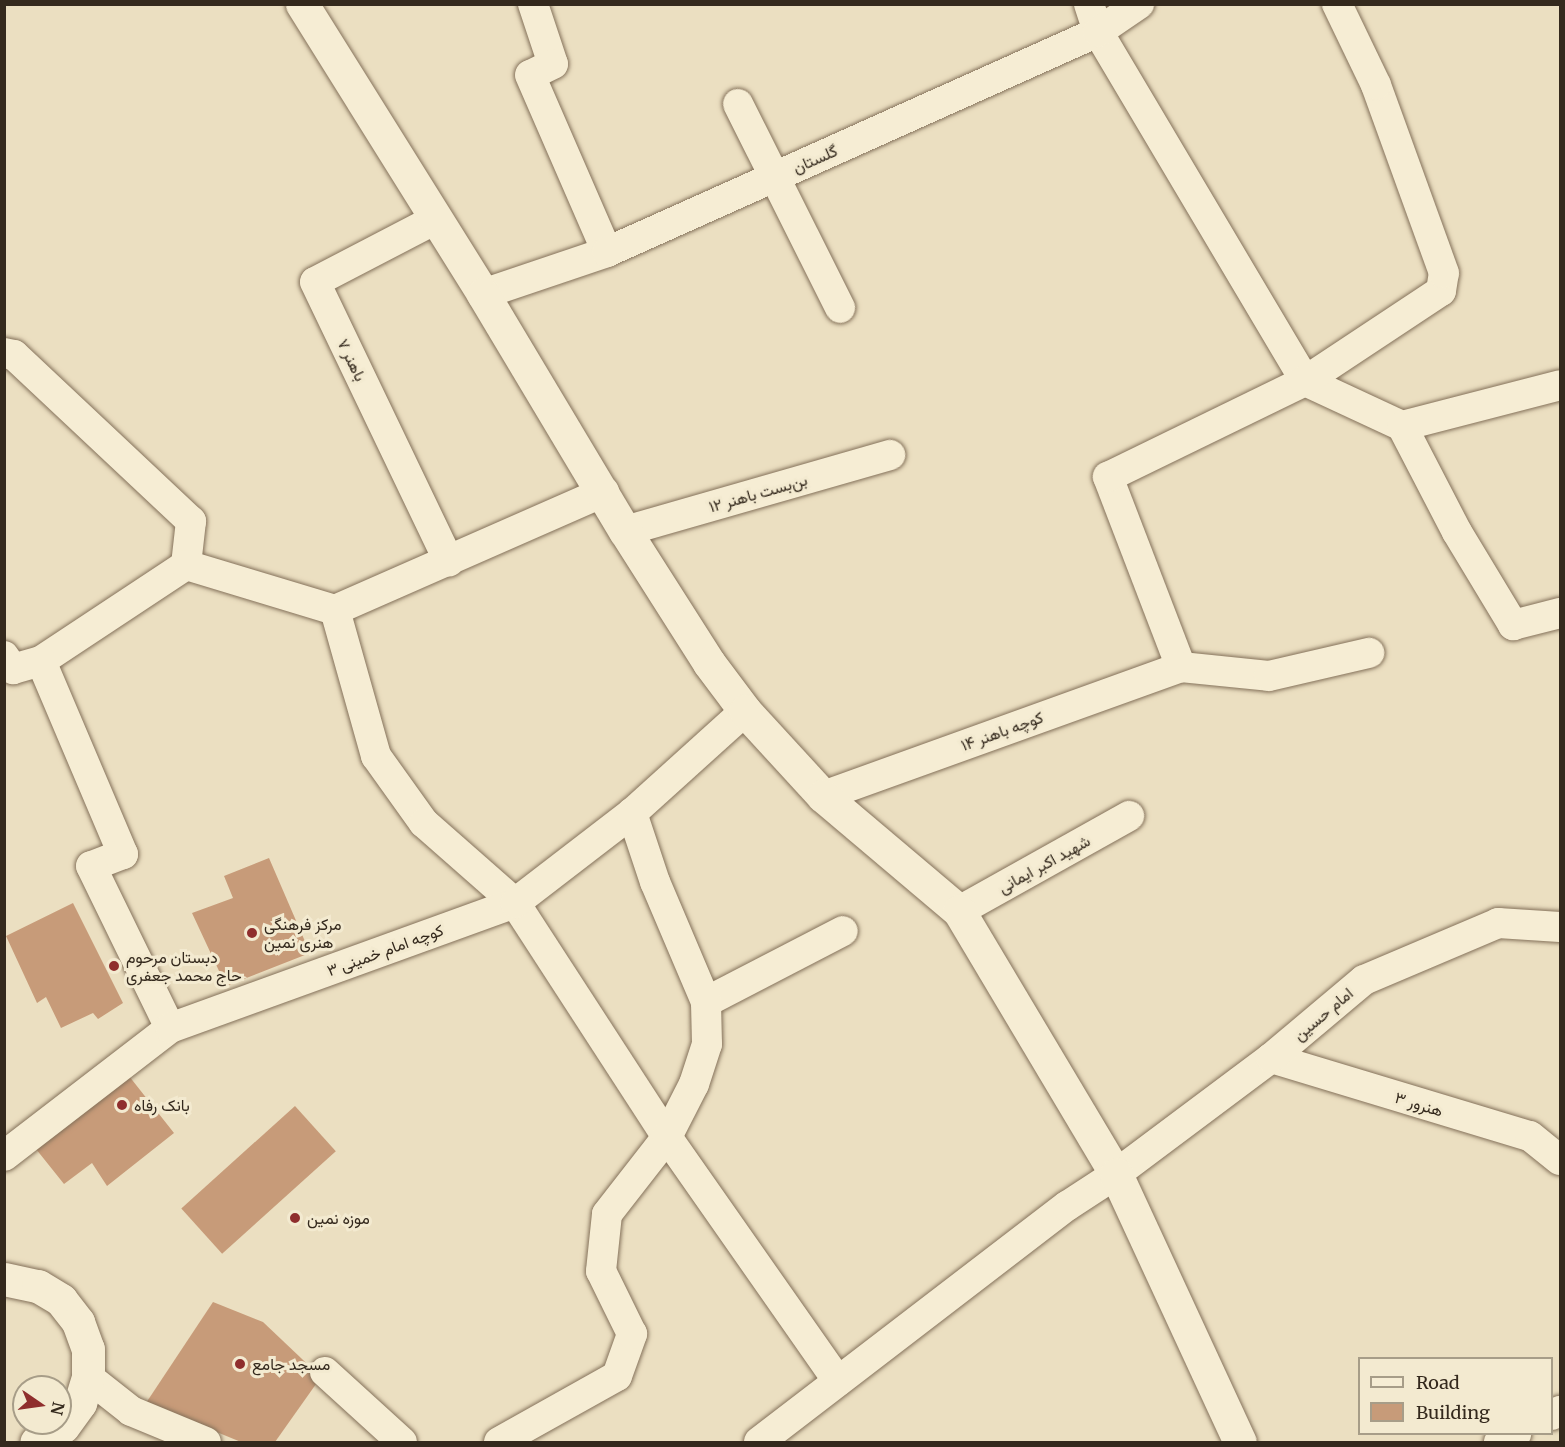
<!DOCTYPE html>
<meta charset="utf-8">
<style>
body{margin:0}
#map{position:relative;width:1565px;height:1447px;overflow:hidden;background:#ebdfc1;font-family:Merriweather,Vazirmatn,serif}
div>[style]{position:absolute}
.building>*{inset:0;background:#c79b79;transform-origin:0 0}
.roads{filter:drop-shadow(0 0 2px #84715a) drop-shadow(0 0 2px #84715a)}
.minor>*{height:30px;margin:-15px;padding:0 15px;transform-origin:15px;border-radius:15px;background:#f6edd4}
.tertiary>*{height:33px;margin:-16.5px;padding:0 16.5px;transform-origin:16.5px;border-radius:16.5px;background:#f6edd4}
.secondary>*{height:33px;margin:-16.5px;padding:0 16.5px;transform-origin:16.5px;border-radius:16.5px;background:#f6edd4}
.dots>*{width:16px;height:16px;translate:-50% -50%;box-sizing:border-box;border:3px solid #f3ead0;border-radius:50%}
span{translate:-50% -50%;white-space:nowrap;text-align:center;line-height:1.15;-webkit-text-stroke:6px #f3ead0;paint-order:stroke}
.street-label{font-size:16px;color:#34291d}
.poi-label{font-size:16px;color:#34291d}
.left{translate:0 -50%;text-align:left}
.frame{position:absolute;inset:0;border:6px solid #34291d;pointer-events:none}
.legend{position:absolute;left:1358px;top:1357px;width:195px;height:78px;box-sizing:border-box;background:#f3ead0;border:2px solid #a79d88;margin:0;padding:8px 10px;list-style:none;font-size:18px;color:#34291d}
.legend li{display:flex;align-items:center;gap:12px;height:30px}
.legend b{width:30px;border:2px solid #a79d88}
.north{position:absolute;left:12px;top:1375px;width:60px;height:60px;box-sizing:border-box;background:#f3ead0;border:2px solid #a79d88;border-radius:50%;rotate:103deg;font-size:16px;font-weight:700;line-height:24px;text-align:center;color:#34291d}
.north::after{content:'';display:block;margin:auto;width:21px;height:27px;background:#8f2e2d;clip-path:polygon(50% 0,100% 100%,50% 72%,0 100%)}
</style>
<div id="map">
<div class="building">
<i style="clip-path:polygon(269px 858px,310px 953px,226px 986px,192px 913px,233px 898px,224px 876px)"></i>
<i style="clip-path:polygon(73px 903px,123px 1003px,98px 1019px,93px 1013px,61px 1028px,46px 997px,37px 1003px,6px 936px)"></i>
<i style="clip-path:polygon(129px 1076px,174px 1133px,107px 1186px,92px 1163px,64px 1184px,36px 1149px)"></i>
<i style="left:295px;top:1106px;width:61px;height:153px;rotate:48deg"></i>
<i style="clip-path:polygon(213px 1302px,263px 1322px,321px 1377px,275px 1442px,241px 1442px,146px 1403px)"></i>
</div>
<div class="roads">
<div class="minor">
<i style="left:533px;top:4px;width:63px;rotate:71.6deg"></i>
<i style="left:553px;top:64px;width:25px;rotate:154deg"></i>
<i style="left:530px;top:75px;width:193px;rotate:66.5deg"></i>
<i style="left:1089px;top:4px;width:29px;rotate:72deg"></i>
<i style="left:1098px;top:32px;width:406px;rotate:59.3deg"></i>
<i style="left:1305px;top:381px;width:107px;rotate:24.9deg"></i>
<i style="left:1402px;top:426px;width:119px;rotate:62.6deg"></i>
<i style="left:1457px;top:532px;width:109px;rotate:58.9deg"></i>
<i style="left:1513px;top:625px;width:49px;rotate:-14.3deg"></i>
<i style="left:738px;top:104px;width:228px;rotate:63.4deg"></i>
<i style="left:436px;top:219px;width:136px;rotate:152.5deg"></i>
<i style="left:315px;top:282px;width:310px;rotate:64.4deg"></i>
<i style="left:483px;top:294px;width:131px;rotate:-18.7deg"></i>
<i style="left:607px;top:252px;width:538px;rotate:-24.14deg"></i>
<i style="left:1098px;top:32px;width:50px;rotate:-34.3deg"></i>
<i style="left:4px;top:353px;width:10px;rotate:11deg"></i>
<i style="left:14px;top:355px;width:243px;rotate:43.2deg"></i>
<i style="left:191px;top:521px;width:44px;rotate:96.5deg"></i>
<i style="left:186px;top:565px;width:174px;rotate:146.5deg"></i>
<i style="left:1402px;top:426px;width:163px;rotate:-14.5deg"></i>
<i style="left:625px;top:531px;width:276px;rotate:-16deg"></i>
<i style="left:186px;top:565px;width:156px;rotate:16.8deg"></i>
<i style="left:335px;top:610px;width:294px;rotate:-23.7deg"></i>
<i style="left:335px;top:610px;width:152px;rotate:74.3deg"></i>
<i style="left:376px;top:756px;width:82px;rotate:54.4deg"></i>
<i style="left:424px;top:823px;width:121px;rotate:41.3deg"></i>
<i style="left:515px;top:903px;width:279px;rotate:57deg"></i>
<i style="left:667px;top:1137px;width:298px;rotate:55deg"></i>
<i style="left:4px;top:656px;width:16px;rotate:55deg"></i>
<i style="left:13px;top:669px;width:29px;rotate:-16deg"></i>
<i style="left:41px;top:661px;width:210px;rotate:67deg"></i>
<i style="left:123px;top:854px;width:34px;rotate:159deg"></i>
<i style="left:91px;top:866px;width:180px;rotate:64deg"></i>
<i style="left:1181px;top:667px;width:204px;rotate:-111deg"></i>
<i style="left:1108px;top:477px;width:219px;rotate:-26deg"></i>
<i style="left:1305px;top:381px;width:163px;rotate:-33.5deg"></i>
<i style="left:1441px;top:291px;width:18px;rotate:-81deg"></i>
<i style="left:1444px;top:273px;width:200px;rotate:-109.9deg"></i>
<i style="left:1376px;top:85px;width:90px;rotate:-115.7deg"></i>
<i style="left:823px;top:796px;width:381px;rotate:-19.8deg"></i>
<i style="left:1181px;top:667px;width:88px;rotate:5.8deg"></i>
<i style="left:1269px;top:676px;width:103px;rotate:-13deg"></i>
<i style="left:959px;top:911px;width:195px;rotate:-29.2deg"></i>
<i style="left:706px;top:1002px;width:154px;rotate:-27.4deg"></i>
<i style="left:1271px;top:1058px;width:270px;rotate:16.8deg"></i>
<i style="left:1530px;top:1136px;width:38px;rotate:39deg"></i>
<i style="left:4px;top:1156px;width:210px;rotate:-37.6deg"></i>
<i style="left:170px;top:1028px;width:367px;rotate:-19.9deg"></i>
<i style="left:515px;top:903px;width:148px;rotate:-37.6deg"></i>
<i style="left:632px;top:813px;width:152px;rotate:-42.1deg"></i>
<i style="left:325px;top:1372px;width:104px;rotate:42.3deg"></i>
<i style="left:88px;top:1377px;width:55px;rotate:38.3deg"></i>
<i style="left:131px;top:1411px;width:81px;rotate:22.5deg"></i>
<i style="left:1552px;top:1415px;width:9px;rotate:-27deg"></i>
<i style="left:499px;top:1442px;width:135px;rotate:-29.2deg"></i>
<i style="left:617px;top:1376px;width:45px;rotate:-70.3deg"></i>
<i style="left:632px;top:1334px;width:70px;rotate:-116.2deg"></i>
<i style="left:601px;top:1271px;width:57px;rotate:-84deg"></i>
<i style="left:607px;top:1214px;width:98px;rotate:-52.1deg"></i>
<i style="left:667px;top:1137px;width:59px;rotate:-63deg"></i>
<i style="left:694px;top:1084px;width:42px;rotate:-72deg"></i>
<i style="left:707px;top:1044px;width:42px;rotate:-91.4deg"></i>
<i style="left:706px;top:1002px;width:130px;rotate:-113deg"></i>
<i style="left:655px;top:882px;width:73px;rotate:-108.4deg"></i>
<i style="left:759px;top:1442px;width:388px;rotate:-37.5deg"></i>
<i style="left:1067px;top:1206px;width:59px;rotate:-33.1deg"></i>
<i style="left:1116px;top:1174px;width:194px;rotate:-36.8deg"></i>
<i style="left:1271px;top:1058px;width:121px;rotate:-40deg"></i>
<i style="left:1364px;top:980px;width:146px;rotate:-23deg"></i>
<i style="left:1498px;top:923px;width:62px;rotate:3.7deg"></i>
<i style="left:1499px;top:1442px;width:19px;rotate:-25deg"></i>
</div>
<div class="tertiary">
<i style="left:302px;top:4px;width:342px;rotate:58deg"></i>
<i style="left:483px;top:294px;width:276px;rotate:59.1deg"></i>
<i style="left:625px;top:531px;width:156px;rotate:57.5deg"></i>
<i style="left:709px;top:663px;width:60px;rotate:53.1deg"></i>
<i style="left:745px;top:711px;width:115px;rotate:47.5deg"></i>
<i style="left:823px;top:796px;width:178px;rotate:40.2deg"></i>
<i style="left:959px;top:911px;width:306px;rotate:59.2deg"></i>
<i style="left:1116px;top:1174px;width:295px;rotate:65.2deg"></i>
</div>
<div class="secondary">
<i style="left:4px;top:1279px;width:35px;rotate:12deg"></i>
<i style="left:38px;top:1286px;width:27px;rotate:31deg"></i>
<i style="left:61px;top:1300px;width:28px;rotate:52deg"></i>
<i style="left:78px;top:1322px;width:29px;rotate:70deg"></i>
<i style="left:88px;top:1349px;width:28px;rotate:90deg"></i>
<i style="left:88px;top:1377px;width:27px;rotate:107deg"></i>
<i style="left:80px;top:1403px;width:29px;rotate:126deg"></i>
<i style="left:63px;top:1426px;width:31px;rotate:149deg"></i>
</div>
</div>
<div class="dots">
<i style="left:252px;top:933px;background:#8f2e2d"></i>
<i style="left:114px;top:966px;background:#8f2e2d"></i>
<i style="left:122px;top:1105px;background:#8f2e2d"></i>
<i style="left:295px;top:1218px;background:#8f2e2d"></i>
<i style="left:240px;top:1364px;background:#8f2e2d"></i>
</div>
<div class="street-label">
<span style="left:815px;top:159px;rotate:-24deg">گلستان</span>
<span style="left:352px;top:360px;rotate:64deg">باهنر ۷</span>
<span style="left:758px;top:493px;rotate:-16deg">بن‌بست باهنر ۱۲</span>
<span style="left:1002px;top:731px;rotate:-20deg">کوچه باهنر ۱۴</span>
<span style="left:1044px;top:864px;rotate:-29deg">شهید اکبر ایمانی</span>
<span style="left:385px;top:950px;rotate:-20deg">کوچه امام خمینی ۳</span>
<span style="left:1323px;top:1014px;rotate:-40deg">امام حسین</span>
<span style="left:1419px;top:1104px;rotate:17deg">هنرور ۳</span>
</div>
<div class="poi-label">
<span class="left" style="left:264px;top:933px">مرکز فرهنگی<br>هنری نمین</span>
<span class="left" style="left:126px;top:966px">دبستان مرحوم<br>حاج محمد جعفری</span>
<span class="left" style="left:134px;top:1105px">بانک رفاه</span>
<span class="left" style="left:307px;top:1218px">موزه نمین</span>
<span class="left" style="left:252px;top:1364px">مسجد جامع</span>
</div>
<div class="frame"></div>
<ul class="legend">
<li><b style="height:8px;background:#f6edd4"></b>Road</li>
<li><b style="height:16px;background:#c79b79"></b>Building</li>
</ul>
<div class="north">N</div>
</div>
